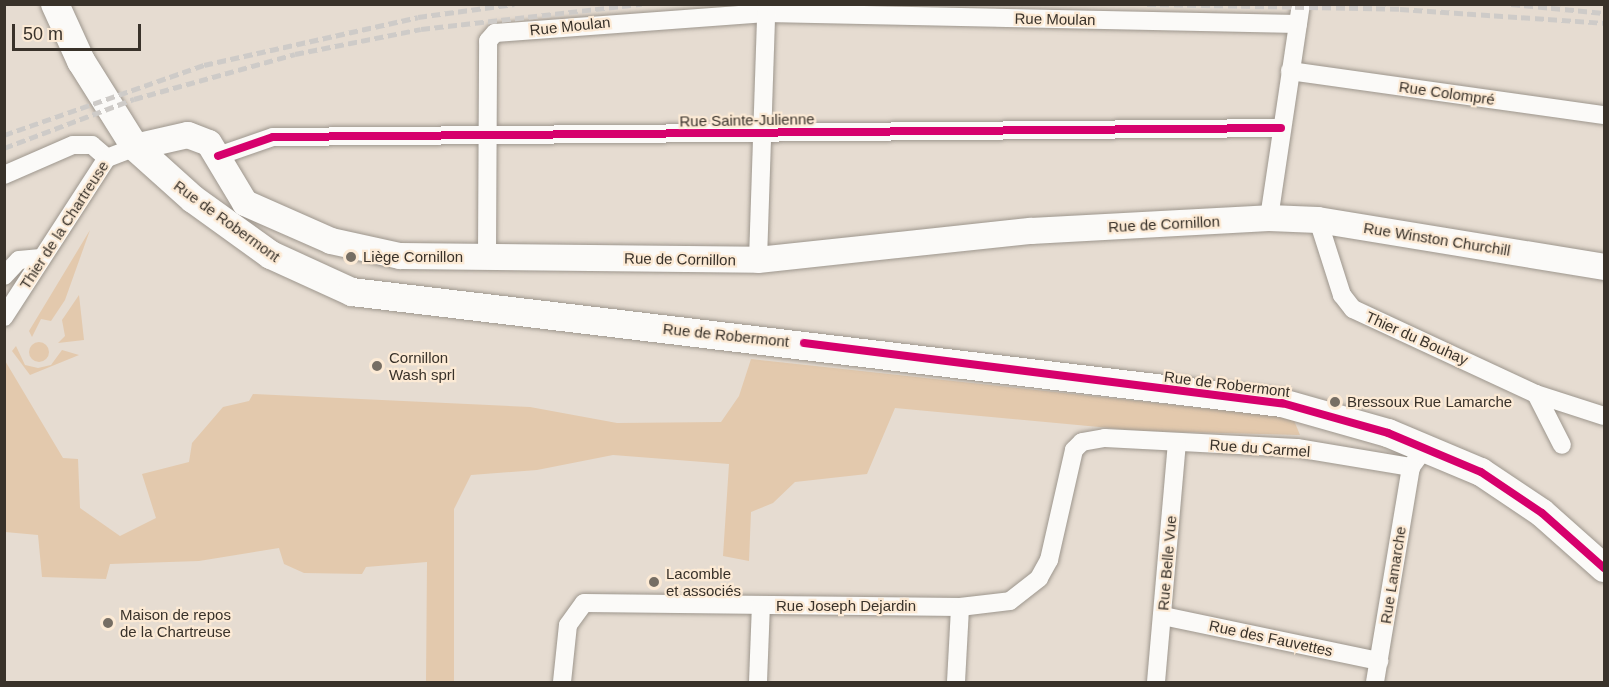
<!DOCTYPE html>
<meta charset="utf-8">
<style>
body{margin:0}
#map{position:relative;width:1609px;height:687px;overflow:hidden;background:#e6dcd1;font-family:Arial,sans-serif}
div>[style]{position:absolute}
.green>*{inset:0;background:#e3c9ad}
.round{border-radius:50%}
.roads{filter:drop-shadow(0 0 2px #9d968d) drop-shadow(0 0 2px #9d968d)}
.minor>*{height:18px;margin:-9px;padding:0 9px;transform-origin:9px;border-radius:9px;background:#fbfaf8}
.secondary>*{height:26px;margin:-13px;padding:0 13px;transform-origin:13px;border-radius:13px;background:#fbfaf8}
.primary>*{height:28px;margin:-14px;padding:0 14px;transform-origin:14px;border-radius:14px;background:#fbfaf8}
.rail>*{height:4.5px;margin-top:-2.25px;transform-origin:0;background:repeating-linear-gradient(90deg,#cecbc8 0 9px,transparent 0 13.5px)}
.cycleway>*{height:8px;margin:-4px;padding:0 4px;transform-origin:4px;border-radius:4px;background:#d6006c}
.dots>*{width:16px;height:16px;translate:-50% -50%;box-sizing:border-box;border:3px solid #fcead5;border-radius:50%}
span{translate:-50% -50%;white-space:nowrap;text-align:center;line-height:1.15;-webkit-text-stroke:4.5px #fcead5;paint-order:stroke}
.street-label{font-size:15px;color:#39322a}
.poi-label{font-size:15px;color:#39322a}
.left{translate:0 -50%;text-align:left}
.frame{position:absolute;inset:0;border:6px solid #39322a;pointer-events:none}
.scale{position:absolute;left:12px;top:24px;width:129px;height:27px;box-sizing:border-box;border:3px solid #39322a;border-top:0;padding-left:8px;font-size:18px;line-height:21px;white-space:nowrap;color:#39322a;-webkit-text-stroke:4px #fcead5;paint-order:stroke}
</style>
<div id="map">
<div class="green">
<i style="clip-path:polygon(90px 230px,65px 300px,51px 321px,41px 319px,32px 337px,29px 331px)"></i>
<i style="clip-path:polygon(79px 295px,84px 340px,58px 343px,65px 336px,62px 320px)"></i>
<i class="round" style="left:29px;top:342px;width:20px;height:20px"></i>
<i style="clip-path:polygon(16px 346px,25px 365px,38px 368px,51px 365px,62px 350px,79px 355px,30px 375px,12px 351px)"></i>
<i style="clip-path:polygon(4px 359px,63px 458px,78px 459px,80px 508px,120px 536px,156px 518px,142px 474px,189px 462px,192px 443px,223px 407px,249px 401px,253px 394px,530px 407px,617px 423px,721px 422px,739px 396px,751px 359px,1293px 418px,1300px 435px,1142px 431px,895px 408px,867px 474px,795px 482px,773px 503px,751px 512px,749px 561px,723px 556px,729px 464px,613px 455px,537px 470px,471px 475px,454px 509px,454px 682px,426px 682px,427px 562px,366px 567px,362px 574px,304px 573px,284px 564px,279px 548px,199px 561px,110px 564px,106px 579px,42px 577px,38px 535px,5px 532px)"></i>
</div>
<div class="roads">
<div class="minor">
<i style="left:1290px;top:71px;width:317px;rotate:8deg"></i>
<i style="left:218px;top:156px;width:58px;rotate:-19.1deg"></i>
<i style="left:273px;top:137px;width:1008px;rotate:-0.51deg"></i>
<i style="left:4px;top:175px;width:75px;rotate:-23.5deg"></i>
<i style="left:73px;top:145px;width:19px"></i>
<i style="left:92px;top:145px;width:20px;rotate:41deg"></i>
<i style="left:1269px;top:218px;width:216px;rotate:-81.5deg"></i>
<i style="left:1318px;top:220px;width:79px;rotate:72.3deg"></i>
<i style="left:1342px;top:295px;width:18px;rotate:52deg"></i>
<i style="left:1353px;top:309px;width:202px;rotate:24.9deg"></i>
<i style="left:1536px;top:394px;width:71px;rotate:17.9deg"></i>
<i style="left:487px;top:255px;width:214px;rotate:-89.7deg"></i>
<i style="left:488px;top:41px;width:11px;rotate:-49deg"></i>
<i style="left:495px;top:33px;width:272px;rotate:-4.2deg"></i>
<i style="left:766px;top:13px;width:532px;rotate:1.18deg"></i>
<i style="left:758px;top:260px;width:247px;rotate:-88.1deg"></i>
<i style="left:4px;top:276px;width:22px;rotate:-47deg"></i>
<i style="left:19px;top:260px;width:22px;rotate:-5deg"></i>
<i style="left:4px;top:317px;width:189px;rotate:-57.1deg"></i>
<i style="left:107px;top:158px;width:30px;rotate:-21deg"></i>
<i style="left:1536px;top:394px;width:57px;rotate:63deg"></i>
<i style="left:1163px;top:616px;width:221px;rotate:11.8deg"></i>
<i style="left:562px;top:682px;width:57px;rotate:-84deg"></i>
<i style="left:568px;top:625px;width:27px;rotate:-54deg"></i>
<i style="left:584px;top:603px;width:376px;rotate:0.6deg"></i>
<i style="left:960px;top:607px;width:50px;rotate:-6.8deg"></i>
<i style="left:1010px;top:601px;width:37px;rotate:-38deg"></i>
<i style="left:1039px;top:578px;width:21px;rotate:-61deg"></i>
<i style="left:1049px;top:560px;width:113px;rotate:-77.2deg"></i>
<i style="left:1074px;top:450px;width:11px;rotate:-45deg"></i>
<i style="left:1082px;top:442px;width:23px;rotate:-10deg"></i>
<i style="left:1105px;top:438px;width:192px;rotate:3deg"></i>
<i style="left:1297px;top:448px;width:116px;rotate:9.5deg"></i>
<i style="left:1411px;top:467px;width:26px;rotate:-54deg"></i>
<i style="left:758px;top:682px;width:77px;rotate:-87.8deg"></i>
<i style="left:956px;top:682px;width:75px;rotate:-86.9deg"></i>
<i style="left:1156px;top:682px;width:239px;rotate:-85deg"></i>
<i style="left:1375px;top:682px;width:218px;rotate:-80.5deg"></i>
</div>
<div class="secondary">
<i style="left:135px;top:147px;width:54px;rotate:-12.8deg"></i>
<i style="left:188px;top:135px;width:22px;rotate:21deg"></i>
<i style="left:209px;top:143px;width:70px;rotate:59deg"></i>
<i style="left:245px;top:203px;width:94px;rotate:23.8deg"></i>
<i style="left:331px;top:241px;width:71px;rotate:12.3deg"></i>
<i style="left:400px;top:256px;width:358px;rotate:0.6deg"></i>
<i style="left:758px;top:260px;width:275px;rotate:-6.1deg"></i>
<i style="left:1031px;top:231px;width:238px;rotate:-3.1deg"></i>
<i style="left:1269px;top:218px;width:49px;rotate:2.3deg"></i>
<i style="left:1318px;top:220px;width:290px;rotate:9.3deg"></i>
</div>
<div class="primary">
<i style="left:55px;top:4px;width:63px;rotate:65.5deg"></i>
<i style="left:81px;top:61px;width:102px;rotate:57.9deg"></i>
<i style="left:135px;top:147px;width:78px;rotate:41.9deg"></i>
<i style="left:193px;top:199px;width:96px;rotate:35.7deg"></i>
<i style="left:271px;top:255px;width:89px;rotate:24.6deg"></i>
<i style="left:352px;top:292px;width:937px;rotate:6.81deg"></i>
<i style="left:1282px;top:403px;width:110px;rotate:15.8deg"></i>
<i style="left:1388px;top:433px;width:101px;rotate:22.8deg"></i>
<i style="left:1481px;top:472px;width:73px;rotate:33.9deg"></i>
<i style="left:1542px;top:513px;width:83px;rotate:41.6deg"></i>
</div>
</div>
<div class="rail">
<i style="left:1147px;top:4px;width:253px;rotate:1.1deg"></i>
<i style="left:1400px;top:9px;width:204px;rotate:3.9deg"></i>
<i style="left:1511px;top:4px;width:93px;rotate:5.5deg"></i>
<i style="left:4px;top:135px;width:212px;rotate:-19.3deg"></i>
<i style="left:204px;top:65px;width:219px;rotate:-12.6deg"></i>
<i style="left:418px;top:17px;width:97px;rotate:-7.7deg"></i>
<i style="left:4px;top:148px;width:139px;rotate:-20.7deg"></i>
<i style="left:134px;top:99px;width:167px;rotate:-15.6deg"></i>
<i style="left:295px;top:54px;width:128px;rotate:-11.2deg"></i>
<i style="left:421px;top:29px;width:222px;rotate:-6.5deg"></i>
</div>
<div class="cycleway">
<i style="left:218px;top:156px;width:58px;rotate:-19.1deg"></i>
<i style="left:273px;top:137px;width:1008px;rotate:-0.51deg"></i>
<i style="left:804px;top:343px;width:482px;rotate:7.2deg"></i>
<i style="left:1282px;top:403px;width:110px;rotate:15.8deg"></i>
<i style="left:1388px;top:433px;width:101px;rotate:22.8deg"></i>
<i style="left:1481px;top:472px;width:73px;rotate:33.9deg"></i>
<i style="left:1542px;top:513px;width:83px;rotate:41.6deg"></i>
</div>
<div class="dots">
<i style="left:351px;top:257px;background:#766e64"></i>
<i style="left:377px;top:366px;background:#766e64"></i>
<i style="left:1335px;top:402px;background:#766e64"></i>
<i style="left:654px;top:582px;background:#766e64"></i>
<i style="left:108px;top:623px;background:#766e64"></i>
</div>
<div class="street-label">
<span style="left:1055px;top:19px;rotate:1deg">Rue Moulan</span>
<span style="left:570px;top:26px;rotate:-6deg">Rue Moulan</span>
<span style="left:1447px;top:93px;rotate:8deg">Rue Colompré</span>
<span style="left:747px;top:120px;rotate:-1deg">Rue Sainte-Julienne</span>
<span style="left:227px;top:221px;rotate:36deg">Rue de Robermont</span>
<span style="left:1164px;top:224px;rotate:-3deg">Rue de Cornillon</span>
<span style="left:64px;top:225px;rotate:-57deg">Thier de la Chartreuse</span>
<span style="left:1437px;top:239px;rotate:9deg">Rue Winston Churchill</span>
<span style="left:680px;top:259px;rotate:1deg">Rue de Cornillon</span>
<span style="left:726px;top:335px;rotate:6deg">Rue de Robermont</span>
<span style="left:1417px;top:338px;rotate:24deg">Thier du Bouhay</span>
<span style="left:1227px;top:384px;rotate:7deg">Rue de Robermont</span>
<span style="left:1260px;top:448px;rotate:4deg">Rue du Carmel</span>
<span style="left:1167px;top:563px;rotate:-85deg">Rue Belle Vue</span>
<span style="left:1393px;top:575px;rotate:-81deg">Rue Lamarche</span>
<span style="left:846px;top:606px">Rue Joseph Dejardin</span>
<span style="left:1271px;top:638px;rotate:12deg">Rue des Fauvettes</span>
</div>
<div class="poi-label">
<span class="left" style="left:363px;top:257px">Liège Cornillon</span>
<span class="left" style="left:389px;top:366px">Cornillon<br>Wash sprl</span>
<span class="left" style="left:1347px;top:402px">Bressoux Rue Lamarche</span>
<span class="left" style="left:666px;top:582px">Lacomble<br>et associés</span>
<span class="left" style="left:120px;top:623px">Maison de repos<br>de la Chartreuse</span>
</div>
<div class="frame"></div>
<div class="scale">50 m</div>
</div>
